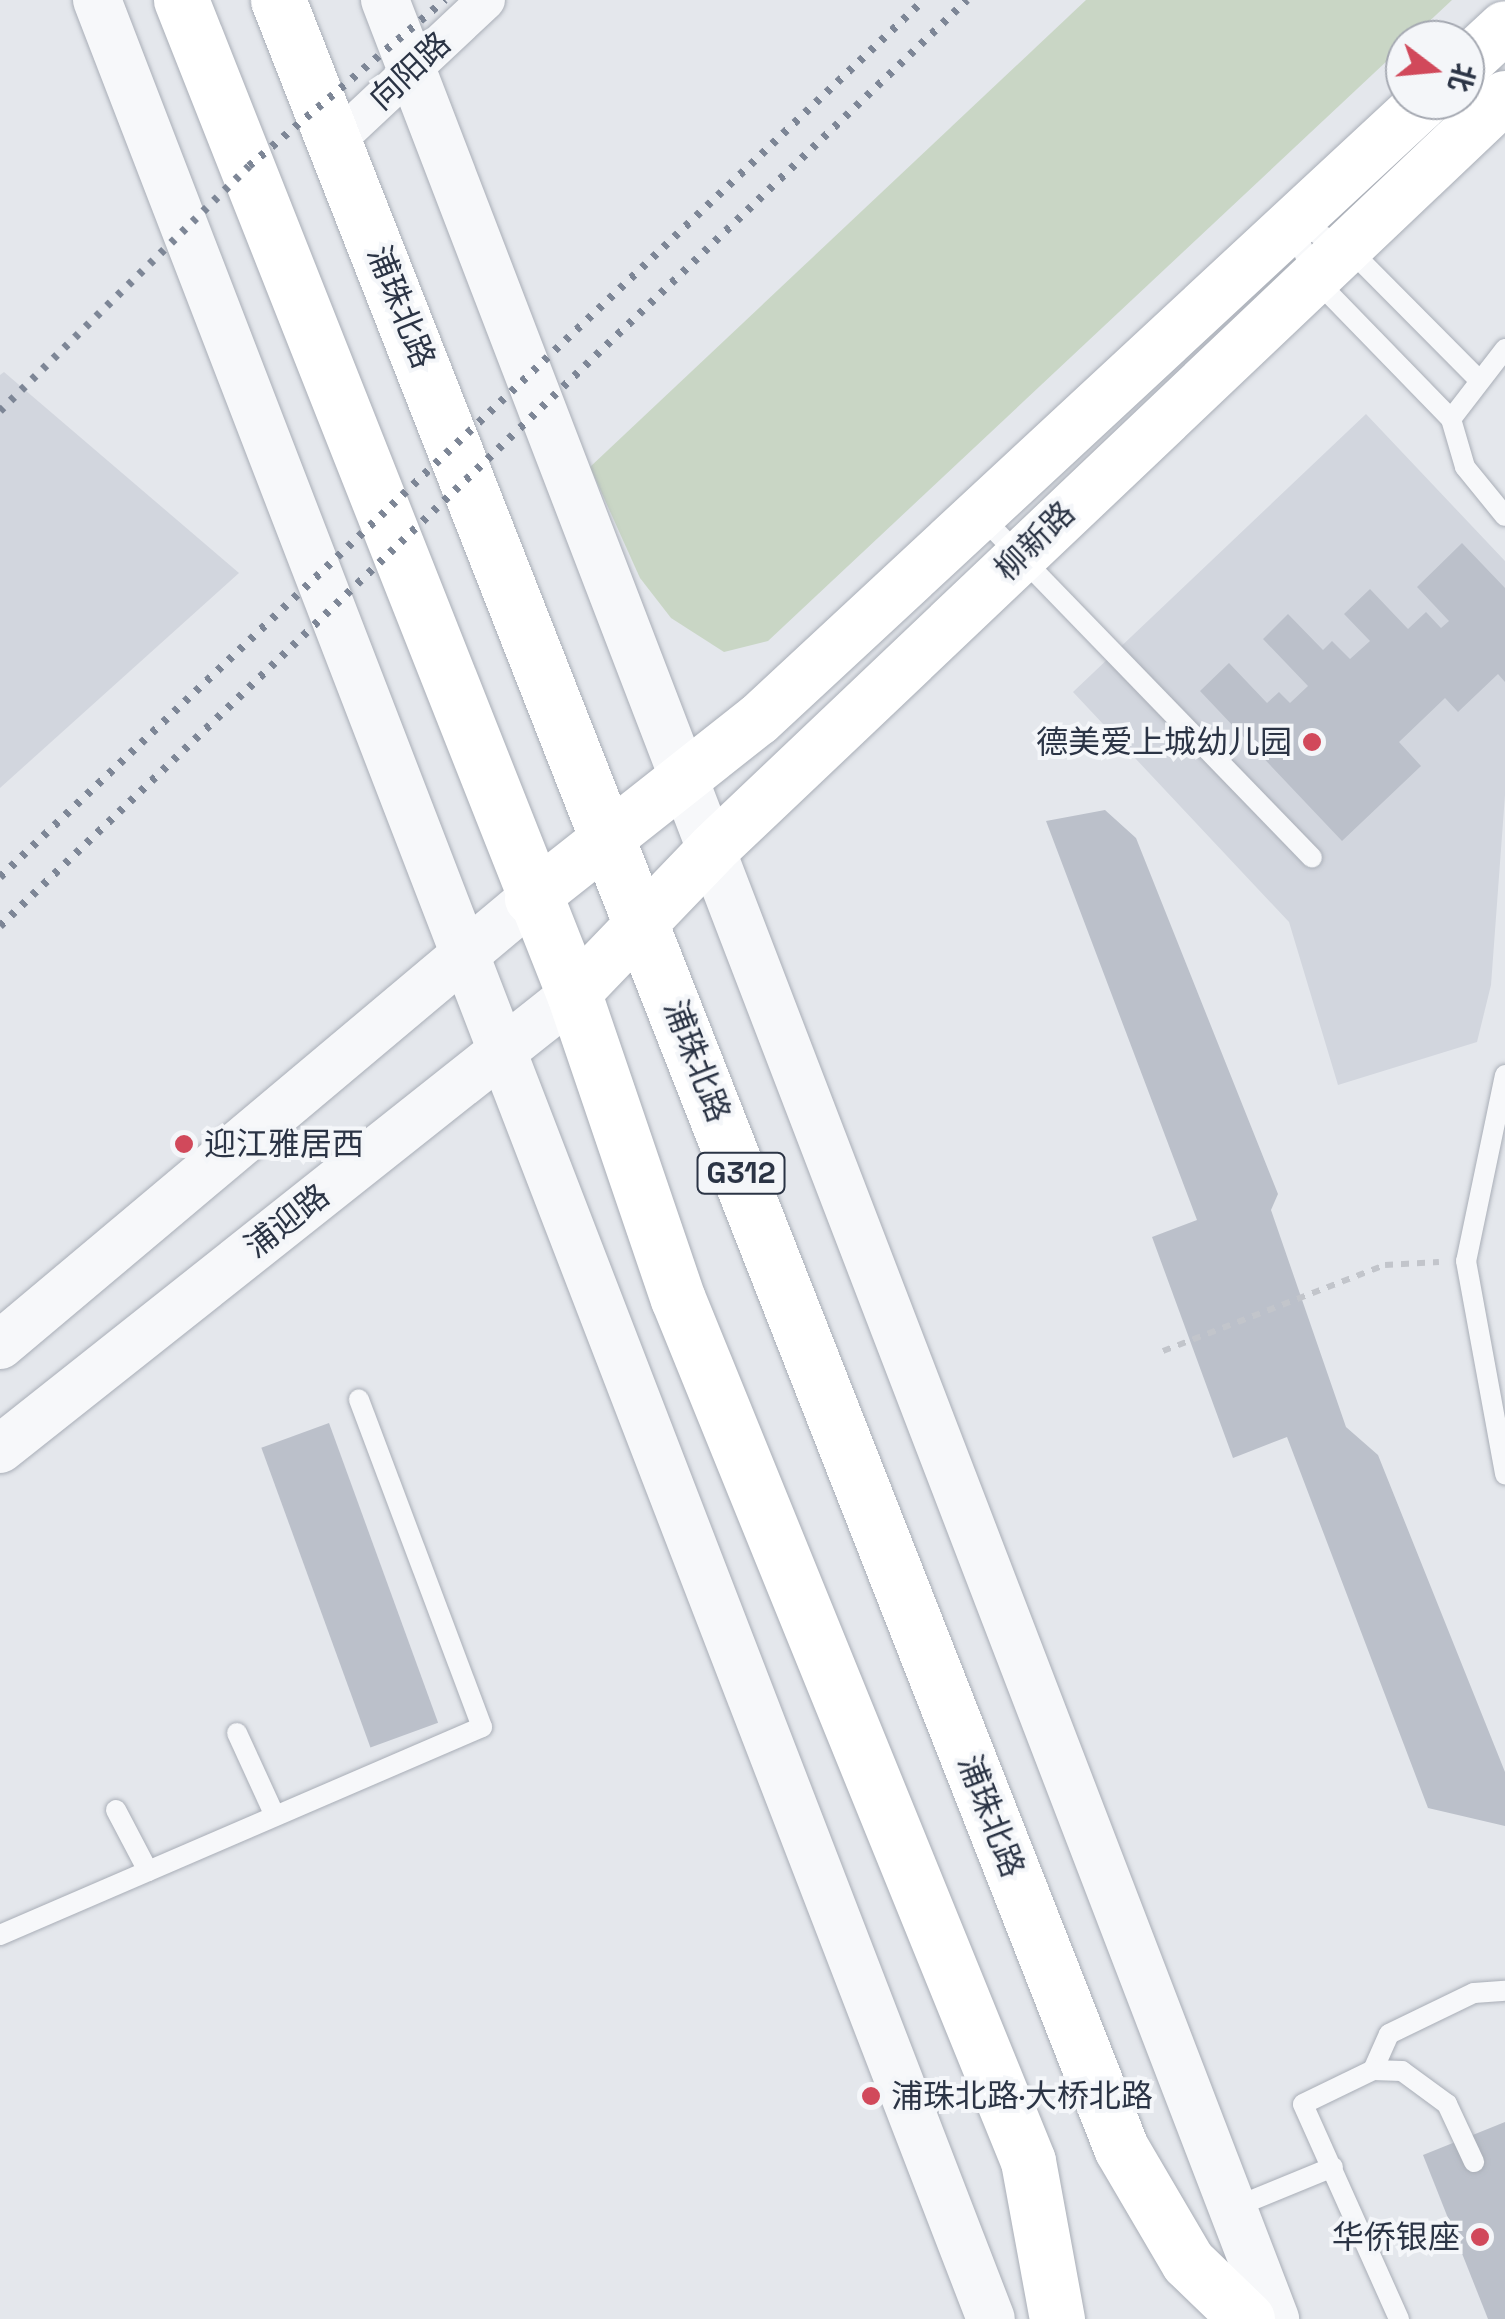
<!DOCTYPE html>
<meta charset="utf-8">
<style>
body{margin:0}
#map{position:relative;width:1505px;height:2319px;overflow:hidden;background:#e4e7ec;font-family:"Space Grotesk","Noto Sans SC",sans-serif}
div>[style]{position:absolute}
.built>*{inset:0;background:#d2d6de}
.green>*{inset:0;background:#c9d6c5}
.building>*{inset:0;background:#bbc0ca;transform-origin:0 0}
.path>*{height:6px;margin-top:-3px;transform-origin:0;background:repeating-linear-gradient(90deg,#c2c5cb 0 8px,transparent 0 16px)}
.roads{filter:drop-shadow(0 0 2px #a9aeb7) drop-shadow(0 0 2px #a9aeb7)}
.service>*{height:20px;margin:-10px;padding:0 10px;transform-origin:10px;border-radius:10px;background:#f7f8fa}
.minor>*{height:38px;margin:-19px;padding:0 19px;transform-origin:19px;border-radius:19px;background:#f7f8fa}
.tertiary>*{height:48px;margin:-24px;padding:0 24px;transform-origin:24px;border-radius:24px;background:#f7f8fa}
.secondary>*{height:52px;margin:-26px;padding:0 26px;transform-origin:26px;border-radius:26px;background:#fff}
.primary>*{height:55px;margin:-27.5px;padding:0 27.5px;transform-origin:27.5px;border-radius:27.5px;background:#fff}
.rail>*{height:8px;margin-top:-4px;transform-origin:0;background:repeating-linear-gradient(90deg,#7d8696 0 5px,transparent 0 15px)}
.dots>*{width:28px;height:28px;translate:-50% -50%;box-sizing:border-box;border:5px solid #f4f6f9;border-radius:50%}
span{translate:-50% -50%;white-space:nowrap;text-align:center;line-height:1.15;-webkit-text-stroke:8px #f4f6f9;paint-order:stroke}
.shield-label span{padding:2px 8px;background:#f4f6f9;border:2px solid;border-radius:8px;-webkit-text-stroke-width:0}
.shield-label{font-size:30px;color:#2b3445;font-weight:700}
.street-label{font-size:32px;color:#2b3445}
.poi-label{font-size:32px;color:#2b3445}
.right{translate:-100% -50%;text-align:right}
.left{translate:0 -50%;text-align:left}
.north{position:absolute;left:1385px;top:20px;width:100px;height:100px;box-sizing:border-box;background:#f4f6f9;border:2px solid #a4a8b1;border-radius:50%;rotate:106deg;font-size:28px;font-weight:700;line-height:40px;text-align:center;color:#2b3445}
.north::after{content:'';display:block;margin:auto;width:35px;height:45px;background:#d1495b;clip-path:polygon(50% 0,100% 100%,50% 72%,0 100%)}
</style>
<div id="map">
<div class="built">
<i style="clip-path:polygon(4px 372px,239px 573px,0 788px,0 375px)"></i>
<i style="clip-path:polygon(1366px 414px,1505px 561px,1505px 795px,1491px 985px,1477px 1042px,1338px 1085px,1289px 922px,1073px 692px)"></i>
</div>
<div class="green">
<i style="clip-path:polygon(1086px 0,1452px 0,768px 641px,724px 652px,671px 618px,640px 578px,590px 467px)"></i>
</div>
<div class="building">
<i style="clip-path:polygon(1462px 543px,1505px 588px,1505px 682px,1498px 674px,1458px 712px,1445px 698px,1399px 742px,1421px 766px,1342px 841px,1200px 691px,1229px 663px,1267px 703px,1279px 692px,1290px 703px,1308px 686px,1263px 639px,1288px 614px,1323px 650px,1332px 641px,1350px 659px,1370px 641px,1344px 614px,1370px 589px,1408px 629px,1426px 612px,1441px 628px,1449px 621px,1417px 587px)"></i>
<i style="clip-path:polygon(1105px 810px,1136px 838px,1278px 1194px,1271px 1210px,1346px 1427px,1378px 1455px,1505px 1772px,1505px 1826px,1428px 1808px,1287px 1437px,1233px 1458px,1152px 1237px,1197px 1220px,1046px 821px)"></i>
<i style="left:329px;top:1423px;width:319px;height:72px;rotate:70deg"></i>
<i style="clip-path:polygon(1505px 2122px,1505px 2319px,1488px 2319px,1423px 2155px)"></i>
</div>
<div class="path">
<i style="left:1163px;top:1351px;width:238px;rotate:-21.2deg"></i>
<i style="left:1385px;top:1265px;width:54px;rotate:-3.2deg"></i>
</div>
<div class="roads">
<div class="service">
<i style="left:1295px;top:224px;width:56px;rotate:23.3deg"></i>
<i style="left:1346px;top:246px;width:187px;rotate:45.2deg"></i>
<i style="left:1294px;top:225px;width:55px;rotate:69.9deg"></i>
<i style="left:1313px;top:277px;width:198px;rotate:45.8deg"></i>
<i style="left:1505px;top:349px;width:88px;rotate:127.6deg"></i>
<i style="left:1451px;top:419px;width:50px;rotate:73.7deg"></i>
<i style="left:1465px;top:467px;width:63px;rotate:50.8deg"></i>
<i style="left:980px;top:515px;width:477px;rotate:45.9deg"></i>
<i style="left:1505px;top:1075px;width:190px;rotate:101.8deg"></i>
<i style="left:1466px;top:1261px;width:217px;rotate:79.6deg"></i>
<i style="left:237px;top:1733px;width:91px;rotate:65.4deg"></i>
<i style="left:116px;top:1810px;width:69px;rotate:62.3deg"></i>
<i style="left:0;top:1935px;width:525px;rotate:-23.34deg"></i>
<i style="left:482px;top:1727px;width:350px;rotate:-110.6deg"></i>
<i style="left:1373px;top:2070px;width:39px;rotate:-66deg"></i>
<i style="left:1389px;top:2034px;width:94px;rotate:-25.8deg"></i>
<i style="left:1474px;top:1993px;width:31px;rotate:-4deg"></i>
<i style="left:1233px;top:2208px;width:108px;rotate:-22.3deg"></i>
<i style="left:1399px;top:2319px;width:235px;rotate:-114.1deg"></i>
<i style="left:1303px;top:2104px;width:78px;rotate:-25.9deg"></i>
<i style="left:1373px;top:2070px;width:29px;rotate:2deg"></i>
<i style="left:1402px;top:2071px;width:56px;rotate:36.3deg"></i>
<i style="left:1447px;top:2104px;width:64px;rotate:65deg"></i>
</div>
<div class="minor">
<i style="left:335px;top:142px;width:207px;rotate:-43.2deg"></i>
</div>
<div class="tertiary">
<i style="left:97px;top:0;width:2485px;rotate:68.92deg"></i>
<i style="left:385px;top:0;width:2484px;rotate:69deg"></i>
<i style="left:0;top:1345px;width:693px;rotate:-40.03deg"></i>
<i style="left:0;top:1449px;width:732px;rotate:-38.4deg"></i>
</div>
<div class="secondary">
<i style="left:1465px;top:64px;width:54px;rotate:-42.8deg"></i>
<i style="left:531px;top:899px;width:289px;rotate:-38.3deg"></i>
<i style="left:758px;top:720px;width:911px;rotate:-42.87deg"></i>
<i style="left:574px;top:994px;width:201px;rotate:-46.2deg"></i>
<i style="left:713px;top:849px;width:1092px;rotate:-43.52deg"></i>
</div>
<div class="primary">
<i style="left:181px;top:0;width:1069px;rotate:68.43deg"></i>
<i style="left:574px;top:994px;width:322px;rotate:71.2deg"></i>
<i style="left:678px;top:1299px;width:930px;rotate:67.9deg"></i>
<i style="left:1028px;top:2161px;width:161px;rotate:79.6deg"></i>
<i style="left:278px;top:0;width:2307px;rotate:68.57deg"></i>
<i style="left:1121px;top:2148px;width:132px;rotate:59.6deg"></i>
<i style="left:1188px;top:2262px;width:82px;rotate:44deg"></i>
</div>
</div>
<div class="rail">
<i style="left:0;top:411px;width:349px;rotate:-44.5deg"></i>
<i style="left:249px;top:166px;width:257px;rotate:-40.3deg"></i>
<i style="left:0;top:877px;width:1274px;rotate:-43.51deg"></i>
<i style="left:0;top:926px;width:1339px;rotate:-43.76deg"></i>
</div>
<div class="dots">
<i style="left:1312px;top:742px;background:#d1495b"></i>
<i style="left:184px;top:1144px;background:#d1495b"></i>
<i style="left:871px;top:2096px;background:#d1495b"></i>
<i style="left:1480px;top:2237px;background:#d1495b"></i>
</div>
<div class="shield-label">
<span style="left:741px;top:1173px">G312</span>
</div>
<div class="street-label">
<span style="left:410px;top:71px;rotate:-43deg">向阳路</span>
<span style="left:401px;top:307px;rotate:68deg">浦珠北路</span>
<span style="left:1035px;top:541px;rotate:-44deg">柳新路</span>
<span style="left:697px;top:1061px;rotate:69deg">浦珠北路</span>
<span style="left:287px;top:1221px;rotate:-38deg">浦迎路</span>
<span style="left:991px;top:1816px;rotate:69deg">浦珠北路</span>
</div>
<div class="poi-label">
<span class="right" style="left:1292px;top:742px">德美爱上城幼儿园</span>
<span class="left" style="left:204px;top:1144px">迎江雅居西</span>
<span class="left" style="left:891px;top:2096px">浦珠北路·大桥北路</span>
<span class="right" style="left:1460px;top:2237px">华侨银座</span>
</div>
<div class="north">北</div>
</div>
